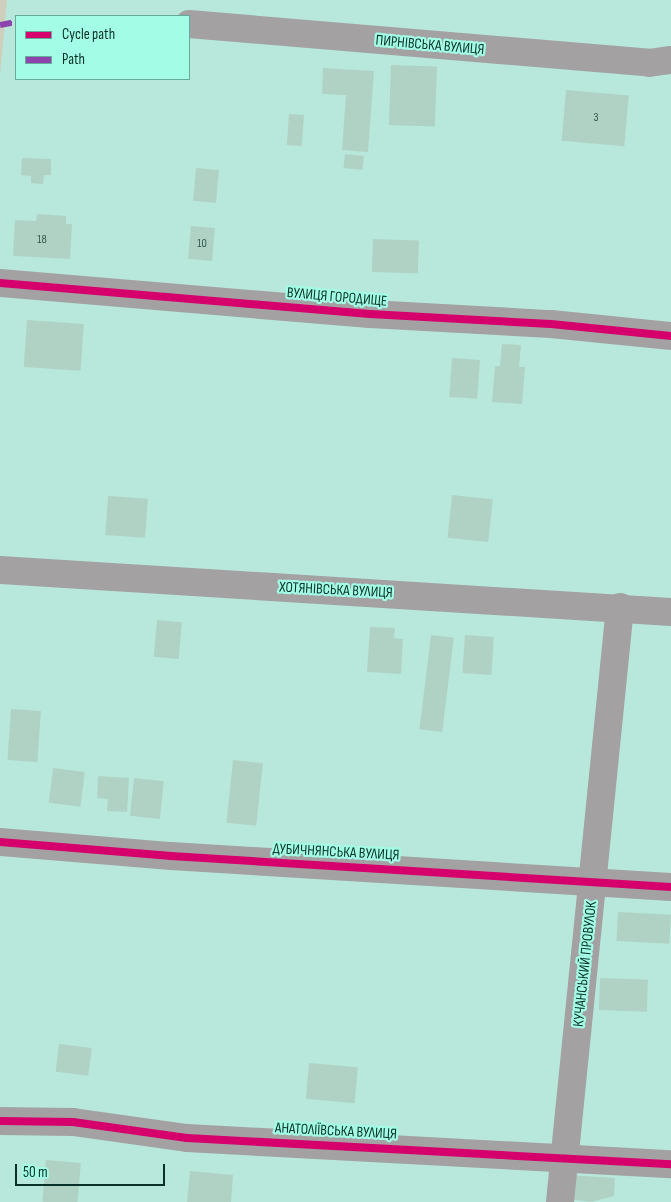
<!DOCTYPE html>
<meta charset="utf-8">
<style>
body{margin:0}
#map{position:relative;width:671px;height:1202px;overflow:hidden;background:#b7e8db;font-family:"Sofia Sans Condensed",sans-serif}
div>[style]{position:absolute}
.green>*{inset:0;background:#ced0bd}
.building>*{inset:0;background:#b0d2c4;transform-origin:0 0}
.minor>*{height:28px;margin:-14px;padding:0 14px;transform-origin:14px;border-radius:14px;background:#a4a1a3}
.quiet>*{height:6px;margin-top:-3px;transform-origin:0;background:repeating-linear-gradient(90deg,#8e44ad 0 12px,transparent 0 18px)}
.cycleway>*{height:8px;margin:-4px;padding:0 4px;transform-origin:4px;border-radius:4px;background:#d6006c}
span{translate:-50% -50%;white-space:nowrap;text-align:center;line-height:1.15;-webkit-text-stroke:4.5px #a3fce5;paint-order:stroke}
.number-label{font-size:12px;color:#335950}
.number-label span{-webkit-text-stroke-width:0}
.street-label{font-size:15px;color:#093129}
.legend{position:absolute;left:15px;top:15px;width:175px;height:65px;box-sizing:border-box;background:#a3fce5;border:1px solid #65ab9a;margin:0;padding:6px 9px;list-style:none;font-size:15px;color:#093129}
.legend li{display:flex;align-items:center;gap:10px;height:25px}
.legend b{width:25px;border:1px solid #65ab9a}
.scale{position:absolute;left:15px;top:1164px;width:150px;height:22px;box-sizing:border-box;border:2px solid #093129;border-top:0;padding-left:6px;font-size:15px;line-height:18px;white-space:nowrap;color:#093129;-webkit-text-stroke:4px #a3fce5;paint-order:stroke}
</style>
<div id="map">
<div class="green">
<i style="clip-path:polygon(0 0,7px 0,0 76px)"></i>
</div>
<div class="building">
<i style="left:391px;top:65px;width:46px;height:60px;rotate:2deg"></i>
<i style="clip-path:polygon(323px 68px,374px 71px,368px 152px,342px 150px,346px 95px,322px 94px)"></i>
<i style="left:566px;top:90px;width:63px;height:51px;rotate:5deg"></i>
<i style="left:289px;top:114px;width:15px;height:31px;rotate:4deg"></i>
<i style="left:345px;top:154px;width:19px;height:14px;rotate:6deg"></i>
<i style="clip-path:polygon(22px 158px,51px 159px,51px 175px,44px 175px,43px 184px,31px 183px,31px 176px,21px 175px)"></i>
<i style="left:196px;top:168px;width:23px;height:33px;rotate:5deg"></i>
<i style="clip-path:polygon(37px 214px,66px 216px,66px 224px,72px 224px,70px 259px,13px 256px,15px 220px,36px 221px)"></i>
<i style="left:191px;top:226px;width:24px;height:33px;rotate:5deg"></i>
<i style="left:373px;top:239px;width:46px;height:33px;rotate:2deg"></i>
<i style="left:27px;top:320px;width:57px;height:47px;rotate:4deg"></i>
<i style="clip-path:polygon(502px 344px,521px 345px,519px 367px,525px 367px,522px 404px,492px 402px,495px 366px,500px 366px)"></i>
<i style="left:452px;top:358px;width:28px;height:39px;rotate:4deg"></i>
<i style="left:452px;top:495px;width:41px;height:43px;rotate:6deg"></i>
<i style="left:108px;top:496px;width:40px;height:39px;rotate:4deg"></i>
<i style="left:157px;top:620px;width:25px;height:37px;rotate:5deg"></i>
<i style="clip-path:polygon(370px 627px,395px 628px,394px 638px,403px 639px,401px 674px,367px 672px)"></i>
<i style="left:431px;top:635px;width:23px;height:95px;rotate:7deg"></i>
<i style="left:465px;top:635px;width:29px;height:38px;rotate:4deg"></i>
<i style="left:11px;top:709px;width:30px;height:51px;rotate:4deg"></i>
<i style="left:233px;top:760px;width:30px;height:63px;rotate:6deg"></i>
<i style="left:53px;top:768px;width:32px;height:35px;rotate:7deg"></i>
<i style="clip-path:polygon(98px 776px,129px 778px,127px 812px,107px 811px,108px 799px,97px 798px)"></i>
<i style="left:134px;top:778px;width:30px;height:38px;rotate:6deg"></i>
<i style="left:618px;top:912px;width:53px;height:29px;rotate:3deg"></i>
<i style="left:600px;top:978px;width:48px;height:32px;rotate:2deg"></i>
<i style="left:59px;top:1044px;width:33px;height:28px;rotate:7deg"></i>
<i style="left:309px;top:1063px;width:49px;height:36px;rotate:5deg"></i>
<i style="left:46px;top:1160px;width:35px;height:42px;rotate:5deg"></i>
<i style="clip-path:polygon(190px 1171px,233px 1175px,231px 1202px,187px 1202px)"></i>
<i style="clip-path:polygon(569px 1175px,615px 1178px,614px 1196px,591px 1202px,567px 1199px)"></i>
</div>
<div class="minor">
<i style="left:189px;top:24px;width:462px;rotate:4.8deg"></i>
<i style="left:649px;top:63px;width:22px;rotate:-8deg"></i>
<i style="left:0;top:283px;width:371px;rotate:4.8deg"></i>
<i style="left:370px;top:314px;width:181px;rotate:3.2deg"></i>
<i style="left:551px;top:324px;width:121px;rotate:5.7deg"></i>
<i style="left:0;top:570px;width:672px;rotate:3.58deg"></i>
<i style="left:0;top:842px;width:172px;rotate:4.7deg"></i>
<i style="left:171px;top:856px;width:501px;rotate:3.55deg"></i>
<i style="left:0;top:1121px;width:73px;rotate:0.8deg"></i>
<i style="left:73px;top:1122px;width:115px;rotate:8deg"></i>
<i style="left:187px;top:1138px;width:485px;rotate:3.1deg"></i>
<i style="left:560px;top:1202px;width:598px;rotate:-84.24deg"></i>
</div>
<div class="quiet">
<i style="left:0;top:25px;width:16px;rotate:-11deg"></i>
</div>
<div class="cycleway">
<i style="left:0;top:283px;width:371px;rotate:4.8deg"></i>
<i style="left:370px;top:314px;width:181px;rotate:3.2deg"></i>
<i style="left:551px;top:324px;width:121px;rotate:5.7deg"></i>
<i style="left:0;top:842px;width:172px;rotate:4.7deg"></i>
<i style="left:171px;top:856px;width:501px;rotate:3.55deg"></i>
<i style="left:0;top:1121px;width:73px;rotate:0.8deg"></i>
<i style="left:73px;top:1122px;width:115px;rotate:8deg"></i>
<i style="left:187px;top:1138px;width:485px;rotate:3.1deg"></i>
</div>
<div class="number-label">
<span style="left:596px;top:118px">3</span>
<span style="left:42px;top:240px">18</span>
<span style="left:202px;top:244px">10</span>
</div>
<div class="street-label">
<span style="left:430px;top:45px;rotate:5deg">ПИРНІВСЬКА ВУЛИЦЯ</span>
<span style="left:337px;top:297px;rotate:5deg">ВУЛИЦЯ ГОРОДИЩЕ</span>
<span style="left:336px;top:590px;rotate:3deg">ХОТЯНІВСЬКА ВУЛИЦЯ</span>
<span style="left:336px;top:852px;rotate:3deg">ДУБИЧНЯНСЬКА ВУЛИЦЯ</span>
<span style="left:585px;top:964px;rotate:-84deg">КУЧАНСЬКИЙ ПРОВУЛОК</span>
<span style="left:336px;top:1131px;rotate:3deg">АНАТОЛІЇВСЬКА ВУЛИЦЯ</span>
</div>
<ul class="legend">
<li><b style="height:6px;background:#d6006c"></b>Cycle path</li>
<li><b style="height:6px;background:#8e44ad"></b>Path</li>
</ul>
<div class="scale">50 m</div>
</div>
